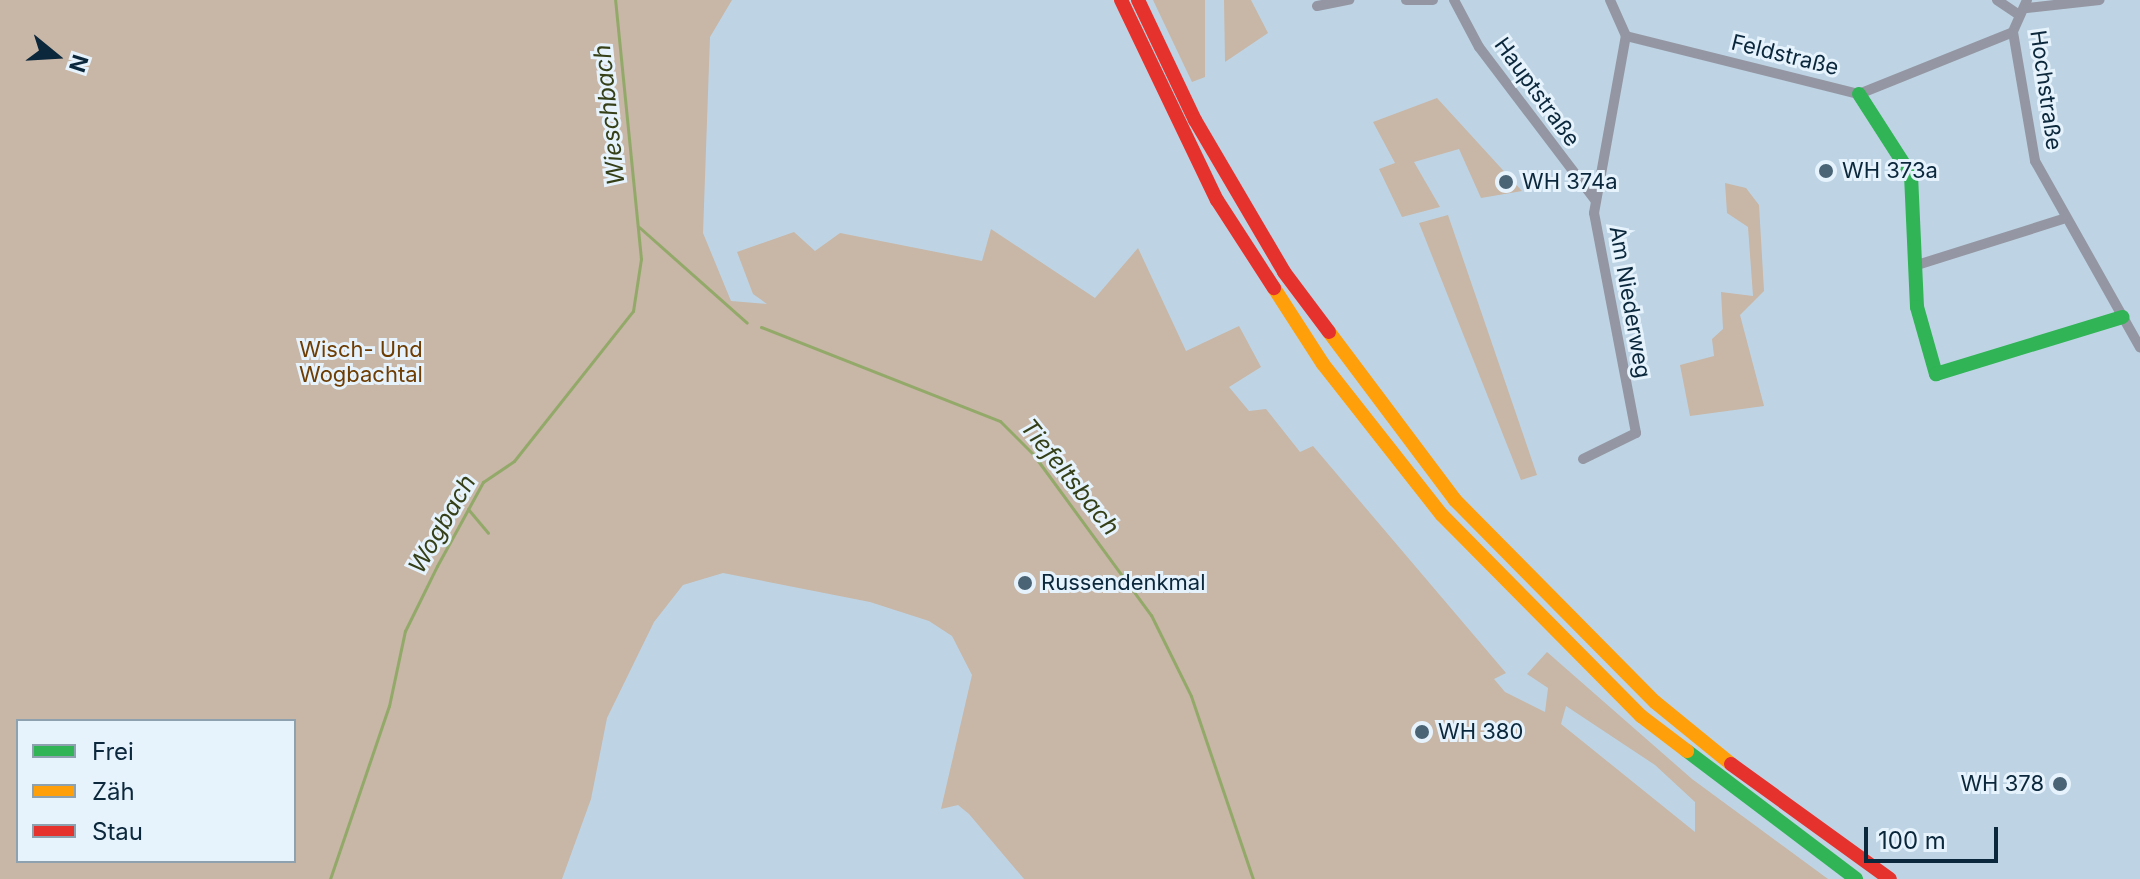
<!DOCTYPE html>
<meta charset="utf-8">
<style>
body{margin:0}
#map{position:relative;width:2140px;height:879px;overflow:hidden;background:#bed4e4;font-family:Inter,sans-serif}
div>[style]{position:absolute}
.green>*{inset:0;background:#c8b6a6}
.stream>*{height:3px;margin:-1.5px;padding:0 1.5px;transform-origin:1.5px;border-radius:1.5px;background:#93a96a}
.street>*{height:10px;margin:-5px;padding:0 5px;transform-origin:5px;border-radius:5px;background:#9497a3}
.fast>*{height:14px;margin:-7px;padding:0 7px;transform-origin:7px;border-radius:7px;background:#30b455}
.slow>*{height:14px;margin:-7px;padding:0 7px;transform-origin:7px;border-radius:7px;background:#ff9f0a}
.jam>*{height:14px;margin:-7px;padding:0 7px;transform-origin:7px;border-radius:7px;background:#e5322d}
.dots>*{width:22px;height:22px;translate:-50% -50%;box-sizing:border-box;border:4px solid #e6f3fd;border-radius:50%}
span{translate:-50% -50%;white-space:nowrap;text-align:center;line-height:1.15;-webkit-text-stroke:6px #e6f3fd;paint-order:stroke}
.street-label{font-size:22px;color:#0b273b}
.poi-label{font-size:22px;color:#0b273b}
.left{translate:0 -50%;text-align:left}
.right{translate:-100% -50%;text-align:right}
.park-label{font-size:22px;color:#6e3d03}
.water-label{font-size:24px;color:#364018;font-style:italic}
.legend{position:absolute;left:16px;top:719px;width:280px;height:144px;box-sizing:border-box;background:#e6f3fd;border:2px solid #8ea1af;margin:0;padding:10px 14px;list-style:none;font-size:24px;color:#0b273b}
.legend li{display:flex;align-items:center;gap:16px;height:40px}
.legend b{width:40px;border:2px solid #8ea1af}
.north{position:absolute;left:16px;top:16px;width:80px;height:80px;-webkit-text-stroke:6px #e6f3fd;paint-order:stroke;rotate:108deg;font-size:22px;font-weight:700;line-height:32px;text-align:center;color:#0b273b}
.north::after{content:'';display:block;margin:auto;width:28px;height:36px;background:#0b273b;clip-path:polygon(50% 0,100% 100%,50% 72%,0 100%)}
.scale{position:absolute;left:1864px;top:827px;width:134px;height:36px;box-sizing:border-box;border:4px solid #0b273b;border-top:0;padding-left:10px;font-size:24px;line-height:28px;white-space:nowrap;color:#0b273b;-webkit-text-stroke:6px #e6f3fd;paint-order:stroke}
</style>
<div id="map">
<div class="green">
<i style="clip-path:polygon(evenodd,0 0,732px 0,710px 37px,703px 233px,731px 301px,767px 304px,753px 294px,737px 252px,794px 232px,815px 251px,840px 233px,982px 261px,991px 229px,1095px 298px,1138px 248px,1186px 351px,1239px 326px,1261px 367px,1229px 387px,1249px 411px,1266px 409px,1300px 452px,1313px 446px,1506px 673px,1494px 679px,1505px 692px,1545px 712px,1548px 688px,1527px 674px,1547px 652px,1692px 779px,1828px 879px,1024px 879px,969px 814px,958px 805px,941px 809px,972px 675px,952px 636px,929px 621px,870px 602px,723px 573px,683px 585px,654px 622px,607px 718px,591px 799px,562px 879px,0 879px,0 0,1566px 706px,1655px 765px,1695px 802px,1695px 832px,1561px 724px,1566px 706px,0 0,18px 721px,294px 721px,294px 861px,18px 861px,18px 721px)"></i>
<i style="clip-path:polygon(1153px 0,1205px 0,1205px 77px,1192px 82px)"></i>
<i style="clip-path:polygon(1224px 0,1251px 0,1268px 33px,1225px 62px)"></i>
<i style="clip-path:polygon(1437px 98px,1522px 191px,1481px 198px,1459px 149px,1414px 162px,1440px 207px,1402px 217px,1379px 169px,1395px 163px,1373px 122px)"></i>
<i style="clip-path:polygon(1725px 183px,1746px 188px,1759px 205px,1764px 291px,1740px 315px,1764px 406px,1690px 416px,1680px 365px,1714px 356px,1712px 339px,1723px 329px,1721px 292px,1753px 296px,1748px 227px,1727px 213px)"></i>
<i style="clip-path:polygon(1448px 215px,1537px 475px,1521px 480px,1419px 223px)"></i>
</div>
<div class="stream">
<i style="left:639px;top:227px;width:144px;rotate:41.6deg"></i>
<i style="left:761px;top:327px;width:257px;rotate:21.5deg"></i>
<i style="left:1000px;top:421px;width:47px;rotate:45deg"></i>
<i style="left:1033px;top:454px;width:200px;rotate:53.8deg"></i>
<i style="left:1151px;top:615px;width:90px;rotate:63.7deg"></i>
<i style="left:1191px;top:696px;width:193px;rotate:71.3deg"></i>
<i style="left:468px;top:509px;width:31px;rotate:50deg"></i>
<i style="left:330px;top:879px;width:183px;rotate:-71.2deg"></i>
<i style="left:389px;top:706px;width:77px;rotate:-78deg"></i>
<i style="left:405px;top:631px;width:72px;rotate:-63.8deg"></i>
<i style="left:437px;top:566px;width:96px;rotate:-61.3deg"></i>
<i style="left:483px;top:482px;width:37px;rotate:-34deg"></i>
<i style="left:514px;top:461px;width:191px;rotate:-51.6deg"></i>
<i style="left:633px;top:311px;width:53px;rotate:-81.3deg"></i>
<i style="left:641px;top:259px;width:260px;rotate:-95.7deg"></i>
</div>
<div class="street">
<i style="left:1406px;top:0;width:27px"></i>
<i style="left:1454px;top:0;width:53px;rotate:62deg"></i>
<i style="left:1479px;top:47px;width:193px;rotate:52.8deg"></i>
<i style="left:1610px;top:0;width:39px;rotate:66deg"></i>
<i style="left:1997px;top:0;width:27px;rotate:34deg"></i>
<i style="left:2027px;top:0;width:35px;rotate:114deg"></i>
<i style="left:2013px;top:32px;width:131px;rotate:80.3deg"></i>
<i style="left:2035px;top:161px;width:214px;rotate:60.6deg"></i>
<i style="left:1317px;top:6px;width:33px;rotate:-11deg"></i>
<i style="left:2027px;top:8px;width:73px;rotate:-6.3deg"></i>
<i style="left:1626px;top:36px;width:240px;rotate:14deg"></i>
<i style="left:1859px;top:94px;width:166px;rotate:-21.9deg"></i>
<i style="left:1914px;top:266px;width:156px;rotate:-17.5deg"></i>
<i style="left:1583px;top:459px;width:59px;rotate:-26.1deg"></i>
<i style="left:1636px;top:433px;width:224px;rotate:-100.8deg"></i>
<i style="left:1594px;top:213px;width:180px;rotate:-79.8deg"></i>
</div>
<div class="fast">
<i style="left:1859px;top:94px;width:96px;rotate:57.3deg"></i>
<i style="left:1911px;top:175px;width:132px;rotate:87.4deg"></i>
<i style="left:1917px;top:307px;width:70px;rotate:74.2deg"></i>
<i style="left:1936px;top:374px;width:195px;rotate:-17deg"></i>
<i style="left:1687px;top:751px;width:212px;rotate:37.1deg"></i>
</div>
<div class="slow">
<i style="left:1274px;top:288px;width:90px;rotate:57.2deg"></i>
<i style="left:1323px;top:364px;width:192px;rotate:51.8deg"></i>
<i style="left:1442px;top:515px;width:283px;rotate:45.3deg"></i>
<i style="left:1641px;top:716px;width:58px;rotate:37.3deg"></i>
<i style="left:1329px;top:332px;width:210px;rotate:53.1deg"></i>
<i style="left:1455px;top:500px;width:284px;rotate:45.3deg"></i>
<i style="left:1655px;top:702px;width:98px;rotate:39.2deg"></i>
</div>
<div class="jam">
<i style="left:1121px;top:0;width:222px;rotate:64.4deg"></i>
<i style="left:1217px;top:200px;width:105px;rotate:57.1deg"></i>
<i style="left:1138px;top:0;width:133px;rotate:64.6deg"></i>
<i style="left:1195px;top:120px;width:176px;rotate:59.6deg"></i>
<i style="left:1284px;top:272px;width:75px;rotate:53.1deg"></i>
<i style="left:1731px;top:764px;width:196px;rotate:35.9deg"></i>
</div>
<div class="dots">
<i style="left:1826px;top:171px;background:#4a6476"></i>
<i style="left:1506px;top:182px;background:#4a6476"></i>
<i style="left:1025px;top:583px;background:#4a6476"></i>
<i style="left:1422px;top:732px;background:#4a6476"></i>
<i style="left:2060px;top:784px;background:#4a6476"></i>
</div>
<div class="street-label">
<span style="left:1785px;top:55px;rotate:14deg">Feldstraße</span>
<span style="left:2046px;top:90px;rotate:82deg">Hochstraße</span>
<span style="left:1537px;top:92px;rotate:54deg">Hauptstraße</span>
<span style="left:1630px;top:302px;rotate:80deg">Am Niederweg</span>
</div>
<div class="poi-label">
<span class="left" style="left:1842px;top:171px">WH 373a</span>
<span class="left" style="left:1522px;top:182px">WH 374a</span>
<span class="left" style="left:1041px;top:583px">Russendenkmal</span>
<span class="left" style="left:1438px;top:732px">WH 380</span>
<span class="right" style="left:2044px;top:784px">WH 378</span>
</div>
<div class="park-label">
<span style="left:361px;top:362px">Wisch- Und<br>Wogbachtal</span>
</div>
<div class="water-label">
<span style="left:609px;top:115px;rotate:-96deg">Wieschbach</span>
<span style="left:1070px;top:477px;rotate:51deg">Tiefeltsbach</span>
<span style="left:442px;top:524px;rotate:-60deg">Wogbach</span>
</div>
<ul class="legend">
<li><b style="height:10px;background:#30b455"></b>Frei</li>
<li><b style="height:10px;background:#ff9f0a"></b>Zäh</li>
<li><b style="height:10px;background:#e5322d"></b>Stau</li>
</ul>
<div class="north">N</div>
<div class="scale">100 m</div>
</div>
